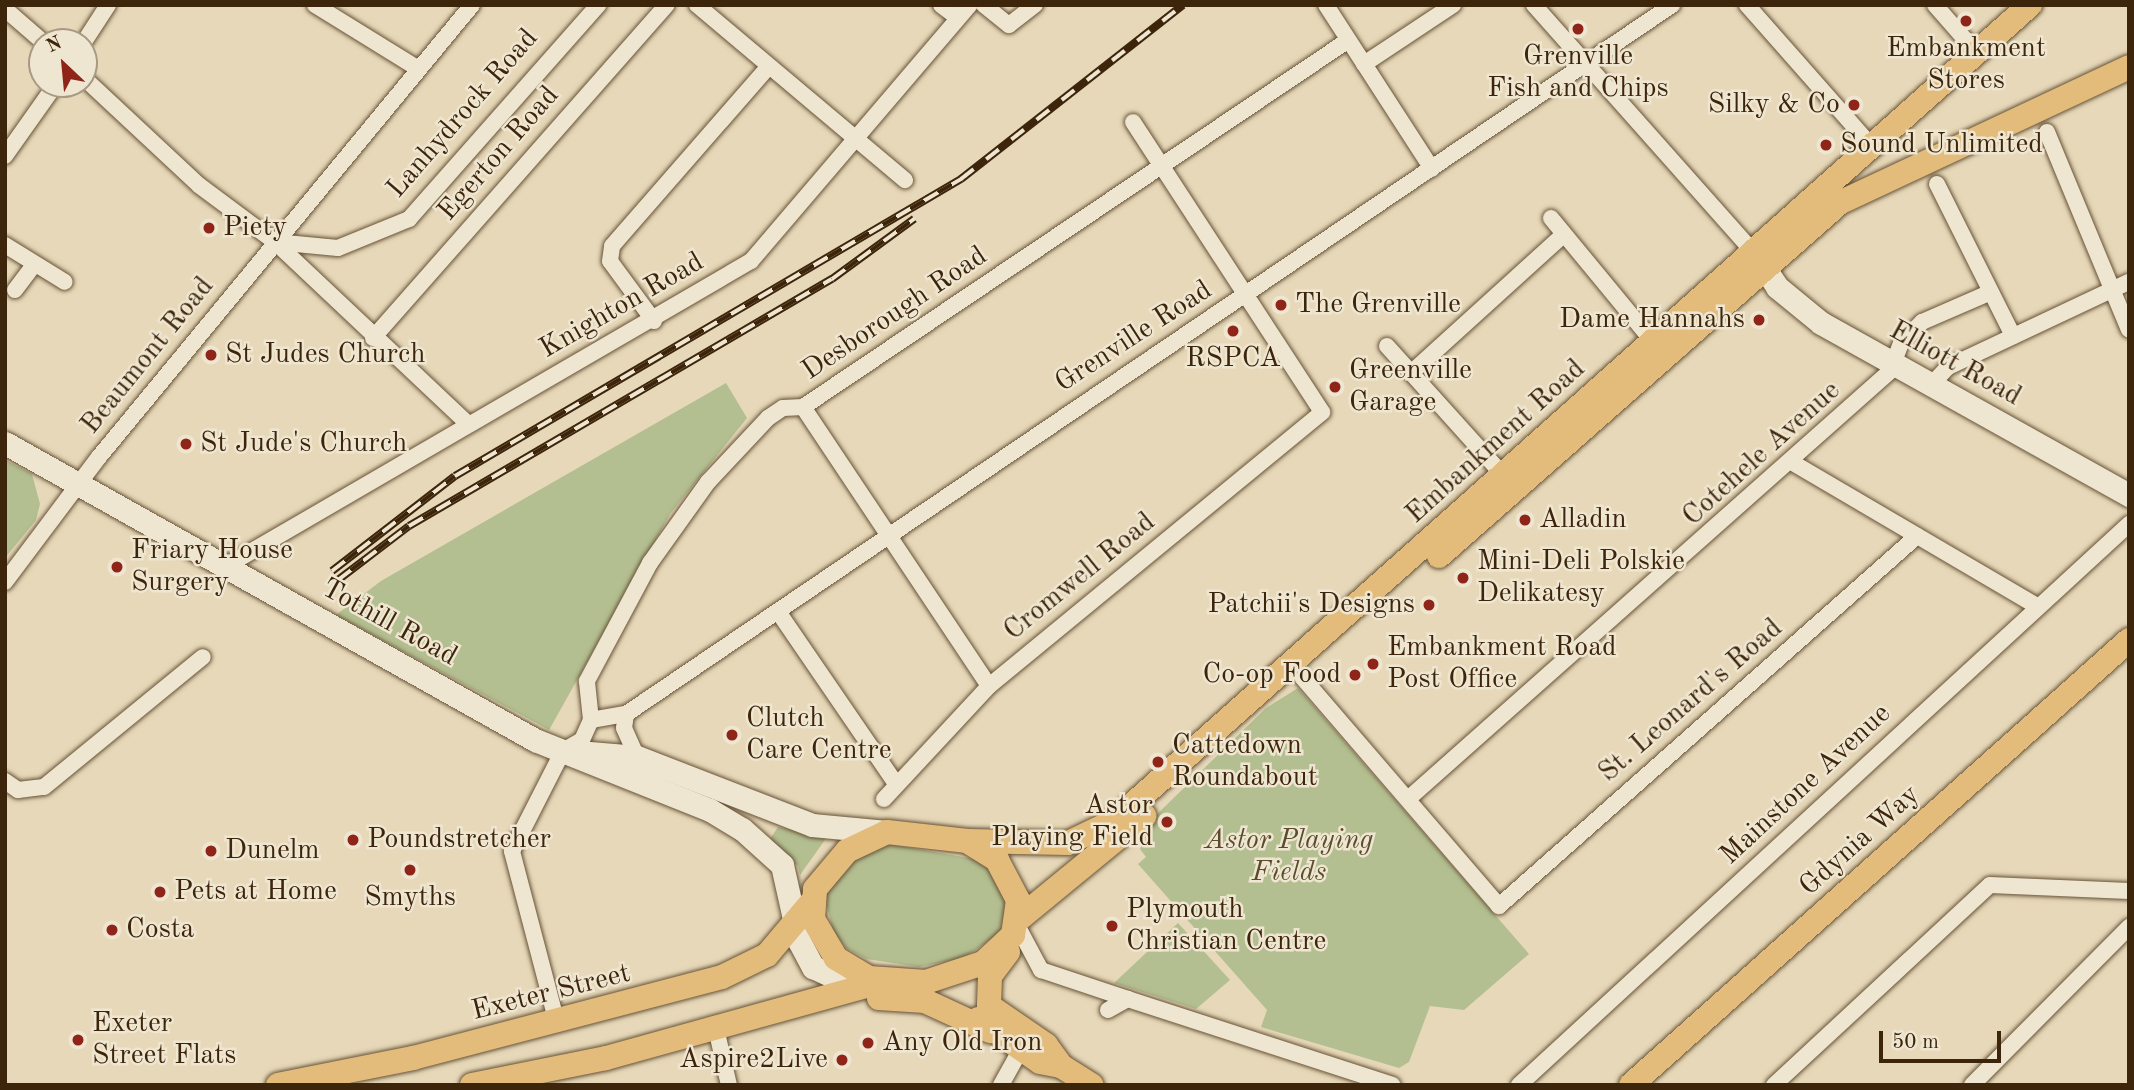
<!DOCTYPE html>
<style>
body{margin:0}
#map{position:relative;width:2134px;height:1090px;overflow:hidden;background:#e6d8b8;font-family:"Old Standard TT",serif}
div>[style]{position:absolute}
.green>*{inset:0;background:#b3bf90}
.roads{filter:drop-shadow(0 0 2px #675237) drop-shadow(0 0 2px #675237)}
.street>*{height:16px;margin:-8px;padding:0 8px;transform-origin:8px;border-radius:8px;background:#efe6d1}
.secondary>*{height:23px;margin:-11.5px;padding:0 11.5px;transform-origin:11.5px;border-radius:11.5px;background:#efe6d1}
.primary>*{height:24px;margin:-12px;padding:0 12px;transform-origin:12px;border-radius:12px;background:#e3bc7c}
.rail>*{height:8px;margin-top:-4px;transform-origin:0;background:repeating-linear-gradient(90deg,#efe6d1 0 16px,#3d250c 0 32px);box-sizing:border-box;border-block:2px solid #3d250c}
.dots>*{width:19px;height:19px;translate:-50% -50%;box-sizing:border-box;border:4px solid #efe6d1;border-radius:50%}
span{translate:-50% -50%;white-space:nowrap;text-align:center;line-height:1.15;-webkit-text-stroke:5px #efe6d1;paint-order:stroke}
.poi-label{font-size:28px;color:#3d250c}
.right{translate:-100% -50%;text-align:right}
.left{translate:0 -50%;text-align:left}
.street-label{font-size:28px;color:#3d250c}
.park-label{font-size:28px;color:#5a4c2d;font-style:italic}
.frame{position:absolute;inset:0;border:7px solid #3d250c;pointer-events:none}
.north{position:absolute;left:28px;top:28px;width:70px;height:70px;box-sizing:border-box;background:#efe6d1;border:2px solid #a89982;border-radius:50%;rotate:334deg;font-size:19px;font-weight:700;line-height:28px;text-align:center;color:#3d250c}
.north::after{content:'';display:block;margin:auto;width:24px;height:32px;background:#8f2418;clip-path:polygon(50% 0,100% 100%,50% 72%,0 100%)}
.scale{position:absolute;left:1879px;top:1031px;width:122px;height:32px;box-sizing:border-box;border:4px solid #3d250c;border-top:0;padding-left:9px;font-size:21px;line-height:24px;white-space:nowrap;color:#3d250c;-webkit-text-stroke:5px #efe6d1;paint-order:stroke}
</style>
<div id="map">
<div class="green">
<i style="clip-path:polygon(726px 383px,747px 418px,670px 514px,549px 730px,336px 615px,381px 581px)"></i>
<i style="clip-path:polygon(5px 460px,32px 474px,40px 504px,36px 520px,5px 558px)"></i>
<i style="clip-path:polygon(1298px 688px,1529px 954px,1464px 1010px,1430px 1006px,1409px 1062px,1399px 1068px,1261px 1027px,1267px 1010px,1138px 864px,1146px 857px,1140px 849px,1149px 822px,1266px 708px)"></i>
<i style="clip-path:polygon(778px 827px,827px 837px,800px 875px,798px 866px,768px 842px)"></i>
<i style="clip-path:polygon(888px 844px,986px 861px,1008px 899px,999px 934px,963px 958px,919px 967px,867px 959px,846px 948px,833px 931px,824px 894px,841px 864px)"></i>
<i style="clip-path:polygon(1178px 923px,1230px 980px,1196px 1009px,1114px 983px)"></i>
</div>
<div class="roads">
<div class="street">
<i style="left:315px;top:5px;width:120px;rotate:31.7deg"></i>
<i style="left:697px;top:5px;width:272px;rotate:40.1deg"></i>
<i style="left:941px;top:5px;width:20px;rotate:37deg"></i>
<i style="left:984px;top:5px;width:32px;rotate:39deg"></i>
<i style="left:1009px;top:25px;width:33px;rotate:-38deg"></i>
<i style="left:1326px;top:5px;width:195px;rotate:57.1deg"></i>
<i style="left:1534px;top:5px;width:333px;rotate:48.4deg"></i>
<i style="left:1747px;top:5px;width:191px;rotate:48.6deg"></i>
<i style="left:1935px;top:5px;width:64px;rotate:48.8deg"></i>
<i style="left:5px;top:9px;width:50px;rotate:41deg"></i>
<i style="left:84px;top:42px;width:44px;rotate:-57deg"></i>
<i style="left:1364px;top:64px;width:107px;rotate:-33.5deg"></i>
<i style="left:84px;top:78px;width:158px;rotate:43deg"></i>
<i style="left:200px;top:186px;width:94px;rotate:36.7deg"></i>
<i style="left:275px;top:242px;width:265px;rotate:43.3deg"></i>
<i style="left:2047px;top:132px;width:214px;rotate:67.5deg"></i>
<i style="left:5px;top:156px;width:88px;rotate:-54.7deg"></i>
<i style="left:1937px;top:184px;width:170px;rotate:63.4deg"></i>
<i style="left:1551px;top:218px;width:162px;rotate:50.5deg"></i>
<i style="left:275px;top:242px;width:63px;rotate:5.4deg"></i>
<i style="left:338px;top:248px;width:77px;rotate:-22.2deg"></i>
<i style="left:409px;top:219px;width:286px;rotate:-48.5deg"></i>
<i style="left:5px;top:245px;width:70px;rotate:31.7deg"></i>
<i style="left:15px;top:290px;width:31px;rotate:-53deg"></i>
<i style="left:654px;top:321px;width:74px;rotate:-126.3deg"></i>
<i style="left:610px;top:261px;width:15px;rotate:-82deg"></i>
<i style="left:612px;top:246px;width:237px;rotate:-48.9deg"></i>
<i style="left:373px;top:338px;width:444px;rotate:-48.6deg"></i>
<i style="left:1387px;top:346px;width:173px;rotate:48deg"></i>
<i style="left:1893px;top:364px;width:22px;rotate:-69deg"></i>
<i style="left:1901px;top:343px;width:30px;rotate:-45deg"></i>
<i style="left:1922px;top:322px;width:75px;rotate:-23.5deg"></i>
<i style="left:1411px;top:373px;width:205px;rotate:-42.2deg"></i>
<i style="left:1933px;top:383px;width:22px;rotate:-47deg"></i>
<i style="left:1948px;top:367px;width:200px;rotate:-25.2deg"></i>
<i style="left:803px;top:407px;width:335px;rotate:56.3deg"></i>
<i style="left:1793px;top:463px;width:283px;rotate:30.4deg"></i>
<i style="left:228px;top:565px;width:605px;rotate:-30.17deg"></i>
<i style="left:751px;top:261px;width:337px;rotate:-49.5deg"></i>
<i style="left:5px;top:582px;width:156px;rotate:-53.1deg"></i>
<i style="left:99px;top:457px;width:586px;rotate:-50.47deg"></i>
<i style="left:779px;top:613px;width:207px;rotate:55.6deg"></i>
<i style="left:1302px;top:677px;width:302px;rotate:49.3deg"></i>
<i style="left:1499px;top:906px;width:558px;rotate:-41.51deg"></i>
<i style="left:626px;top:714px;width:14px;rotate:98deg"></i>
<i style="left:624px;top:728px;width:32px;rotate:66deg"></i>
<i style="left:591px;top:720px;width:36px;rotate:-10deg"></i>
<i style="left:626px;top:714px;width:1264px;rotate:-34.13deg"></i>
<i style="left:5px;top:781px;width:16px;rotate:35deg"></i>
<i style="left:18px;top:790px;width:26px;rotate:-7deg"></i>
<i style="left:44px;top:787px;width:205px;rotate:-39.3deg"></i>
<i style="left:884px;top:799px;width:154px;rotate:-47.1deg"></i>
<i style="left:989px;top:686px;width:431px;rotate:-39.4deg"></i>
<i style="left:1322px;top:412px;width:346px;rotate:-123.1deg"></i>
<i style="left:1408px;top:799px;width:652px;rotate:-41.58deg"></i>
<i style="left:1018px;top:927px;width:49px;rotate:61.9deg"></i>
<i style="left:1041px;top:970px;width:92px;rotate:18.4deg"></i>
<i style="left:1108px;top:1010px;width:23px;rotate:-29deg"></i>
<i style="left:1128px;top:999px;width:278px;rotate:18deg"></i>
<i style="left:557px;top:1023px;width:178px;rotate:-104.7deg"></i>
<i style="left:512px;top:851px;width:112px;rotate:-63deg"></i>
<i style="left:563px;top:751px;width:22px;rotate:-30deg"></i>
<i style="left:582px;top:740px;width:22px;rotate:-66deg"></i>
<i style="left:591px;top:720px;width:39px;rotate:-96deg"></i>
<i style="left:587px;top:681px;width:134px;rotate:-61.9deg"></i>
<i style="left:650px;top:563px;width:100px;rotate:-54.4deg"></i>
<i style="left:708px;top:482px;width:88px;rotate:-46.8deg"></i>
<i style="left:768px;top:418px;width:18px;rotate:-34deg"></i>
<i style="left:783px;top:408px;width:20px;rotate:-3deg"></i>
<i style="left:803px;top:407px;width:656px;rotate:-33.93deg"></i>
<i style="left:715px;top:1024px;width:63px;rotate:77.1deg"></i>
<i style="left:1001px;top:1085px;width:39px;rotate:-61deg"></i>
<i style="left:1519px;top:1085px;width:829px;rotate:-42.6deg"></i>
<i style="left:1774px;top:1085px;width:294px;rotate:-42.8deg"></i>
<i style="left:1990px;top:885px;width:139px;rotate:2.5deg"></i>
<i style="left:1972px;top:1085px;width:223px;rotate:-45.2deg"></i>
</div>
<div class="secondary">
<i style="left:1755px;top:254px;width:40px;rotate:56deg"></i>
<i style="left:1777px;top:287px;width:57px;rotate:39.3deg"></i>
<i style="left:1821px;top:323px;width:353px;rotate:29.2deg"></i>
<i style="left:5px;top:443px;width:608px;rotate:29.27deg"></i>
<i style="left:535px;top:740px;width:188px;rotate:21.8deg"></i>
<i style="left:710px;top:810px;width:37px;rotate:31deg"></i>
<i style="left:742px;top:829px;width:54px;rotate:42deg"></i>
<i style="left:782px;top:865px;width:78px;rotate:77.4deg"></i>
<i style="left:799px;top:941px;width:30px;rotate:62deg"></i>
<i style="left:813px;top:967px;width:26px;rotate:25deg"></i>
<i style="left:837px;top:978px;width:32px"></i>
<i style="left:566px;top:751px;width:71px;rotate:4.8deg"></i>
<i style="left:637px;top:757px;width:188px;rotate:21.2deg"></i>
<i style="left:812px;top:825px;width:75px;rotate:5.3deg"></i>
</div>
<div class="primary">
<i style="left:1822px;top:211px;width:339px;rotate:-25.1deg"></i>
<i style="left:1439px;top:556px;width:529px;rotate:-41.4deg"></i>
<i style="left:887px;top:832px;width:81px;rotate:6.4deg"></i>
<i style="left:967px;top:841px;width:36px;rotate:32deg"></i>
<i style="left:997px;top:860px;width:45px;rotate:62.3deg"></i>
<i style="left:1018px;top:900px;width:35px;rotate:98deg"></i>
<i style="left:1013px;top:935px;width:41px;rotate:137deg"></i>
<i style="left:983px;top:963px;width:60px;rotate:161.6deg"></i>
<i style="left:926px;top:982px;width:57px;rotate:-176deg"></i>
<i style="left:869px;top:978px;width:39px;rotate:-149deg"></i>
<i style="left:836px;top:958px;width:45px;rotate:-120.5deg"></i>
<i style="left:813px;top:919px;width:30px;rotate:-86deg"></i>
<i style="left:815px;top:889px;width:50px;rotate:-49.9deg"></i>
<i style="left:847px;top:851px;width:44px;rotate:-25.4deg"></i>
<i style="left:967px;top:841px;width:101px;rotate:1.1deg"></i>
<i style="left:1068px;top:843px;width:51px;rotate:-25.6deg"></i>
<i style="left:1114px;top:821px;width:1227px;rotate:-41.7deg"></i>
<i style="left:1020px;top:918px;width:161px;rotate:-39.4deg"></i>
<i style="left:1008px;top:952px;width:30px;rotate:127deg"></i>
<i style="left:990px;top:976px;width:30px;rotate:92deg"></i>
<i style="left:989px;top:1006px;width:69px;rotate:34.4deg"></i>
<i style="left:1046px;top:1045px;width:26px;rotate:54deg"></i>
<i style="left:879px;top:998px;width:46px;rotate:3.7deg"></i>
<i style="left:925px;top:1001px;width:72px;rotate:24.8deg"></i>
<i style="left:978px;top:1019px;width:75px;rotate:34.7deg"></i>
<i style="left:1040px;top:1062px;width:21px;rotate:11deg"></i>
<i style="left:1061px;top:1066px;width:36px;rotate:32deg"></i>
<i style="left:278px;top:1085px;width:138px;rotate:-11.3deg"></i>
<i style="left:413px;top:1058px;width:319px;rotate:-14.7deg"></i>
<i style="left:722px;top:977px;width:50px;rotate:-26.1deg"></i>
<i style="left:767px;top:955px;width:68px;rotate:-49.8deg"></i>
<i style="left:472px;top:1085px;width:137px;rotate:-11.4deg"></i>
<i style="left:606px;top:1058px;width:288px;rotate:-15.5deg"></i>
<i style="left:1631px;top:1085px;width:668px;rotate:-41.78deg"></i>
</div>
</div>
<div class="rail">
<i style="left:332px;top:571px;width:155px;rotate:-37.7deg"></i>
<i style="left:455px;top:476px;width:587px;rotate:-30.41deg"></i>
<i style="left:961px;top:179px;width:282px;rotate:-38.1deg"></i>
<i style="left:338px;top:580px;width:89px;rotate:-37.3deg"></i>
<i style="left:409px;top:526px;width:490px;rotate:-30.3deg"></i>
<i style="left:832px;top:279px;width:102px;rotate:-36.2deg"></i>
</div>
<div class="dots">
<i style="left:1966px;top:21px;background:#8f2418"></i>
<i style="left:1578px;top:29px;background:#8f2418"></i>
<i style="left:1854px;top:105px;background:#8f2418"></i>
<i style="left:1826px;top:145px;background:#8f2418"></i>
<i style="left:209px;top:228px;background:#8f2418"></i>
<i style="left:1281px;top:305px;background:#8f2418"></i>
<i style="left:1759px;top:320px;background:#8f2418"></i>
<i style="left:1233px;top:331px;background:#8f2418"></i>
<i style="left:211px;top:355px;background:#8f2418"></i>
<i style="left:1335px;top:387px;background:#8f2418"></i>
<i style="left:186px;top:444px;background:#8f2418"></i>
<i style="left:1525px;top:520px;background:#8f2418"></i>
<i style="left:117px;top:567px;background:#8f2418"></i>
<i style="left:1463px;top:578px;background:#8f2418"></i>
<i style="left:1429px;top:605px;background:#8f2418"></i>
<i style="left:1373px;top:664px;background:#8f2418"></i>
<i style="left:1355px;top:675px;background:#8f2418"></i>
<i style="left:732px;top:735px;background:#8f2418"></i>
<i style="left:1158px;top:762px;background:#8f2418"></i>
<i style="left:1167px;top:822px;background:#8f2418"></i>
<i style="left:353px;top:840px;background:#8f2418"></i>
<i style="left:211px;top:851px;background:#8f2418"></i>
<i style="left:410px;top:870px;background:#8f2418"></i>
<i style="left:160px;top:892px;background:#8f2418"></i>
<i style="left:1112px;top:926px;background:#8f2418"></i>
<i style="left:112px;top:930px;background:#8f2418"></i>
<i style="left:78px;top:1040px;background:#8f2418"></i>
<i style="left:868px;top:1043px;background:#8f2418"></i>
<i style="left:842px;top:1060px;background:#8f2418"></i>
</div>
<div class="poi-label">
<span style="left:1966px;top:65px">Embankment<br>Stores</span>
<span style="left:1578px;top:73px">Grenville<br>Fish and Chips</span>
<span class="right" style="left:1840px;top:105px">Silky &amp; Co</span>
<span class="left" style="left:1840px;top:145px">Sound Unlimited</span>
<span class="left" style="left:223px;top:228px">Piety</span>
<span class="left" style="left:1295px;top:305px">The Grenville</span>
<span class="right" style="left:1745px;top:320px">Dame Hannahs</span>
<span class="left" style="left:225px;top:355px">St Judes Church</span>
<span style="left:1233px;top:359px">RSPCA</span>
<span class="left" style="left:1349px;top:387px">Greenville<br>Garage</span>
<span class="left" style="left:200px;top:444px">St Jude's Church</span>
<span class="left" style="left:1539px;top:520px">Alladin</span>
<span class="left" style="left:131px;top:567px">Friary House<br>Surgery</span>
<span class="left" style="left:1477px;top:578px">Mini-Deli Polskie<br>Delikatesy</span>
<span class="right" style="left:1415px;top:605px">Patchii's Designs</span>
<span class="left" style="left:1387px;top:664px">Embankment Road<br>Post Office</span>
<span class="right" style="left:1341px;top:675px">Co-op Food</span>
<span class="left" style="left:746px;top:735px">Clutch<br>Care Centre</span>
<span class="left" style="left:1172px;top:762px">Cattedown<br>Roundabout</span>
<span class="right" style="left:1153px;top:822px">Astor<br>Playing Field</span>
<span class="left" style="left:367px;top:840px">Poundstretcher</span>
<span class="left" style="left:225px;top:851px">Dunelm</span>
<span class="left" style="left:174px;top:892px">Pets at Home</span>
<span style="left:410px;top:898px">Smyths</span>
<span class="left" style="left:1126px;top:926px">Plymouth<br>Christian Centre</span>
<span class="left" style="left:126px;top:930px">Costa</span>
<span class="left" style="left:92px;top:1040px">Exeter<br>Street Flats</span>
<span class="left" style="left:882px;top:1043px">Any Old Iron</span>
<span class="right" style="left:828px;top:1060px">Aspire2Live</span>
</div>
<div class="street-label">
<span style="left:463px;top:114px;rotate:-49deg">Lanhydrock Road</span>
<span style="left:499px;top:154px;rotate:-49deg">Egerton Road</span>
<span style="left:622px;top:306px;rotate:-30deg">Knighton Road</span>
<span style="left:895px;top:314px;rotate:-34deg">Desborough Road</span>
<span style="left:1134px;top:337px;rotate:-33deg">Grenville Road</span>
<span style="left:148px;top:356px;rotate:-51deg">Beaumont Road</span>
<span style="left:1955px;top:364px;rotate:29deg">Elliott Road</span>
<span style="left:1496px;top:442px;rotate:-42deg">Embankment Road</span>
<span style="left:1762px;top:454px;rotate:-42deg">Cotehele Avenue</span>
<span style="left:1080px;top:577px;rotate:-39deg">Cromwell Road</span>
<span style="left:389px;top:623px;rotate:29deg">Tothill Road</span>
<span style="left:1691px;top:701px;rotate:-41deg">St. Leonard's Road</span>
<span style="left:1806px;top:785px;rotate:-43deg">Mainstone Avenue</span>
<span style="left:1860px;top:841px;rotate:-42deg">Gdynia Way</span>
<span style="left:551px;top:993px;rotate:-14deg">Exeter Street</span>
</div>
<div class="park-label">
<span style="left:1289px;top:857px">Astor Playing<br>Fields</span>
</div>
<div class="frame"></div>
<div class="north">N</div>
<div class="scale">50 m</div>
</div>
